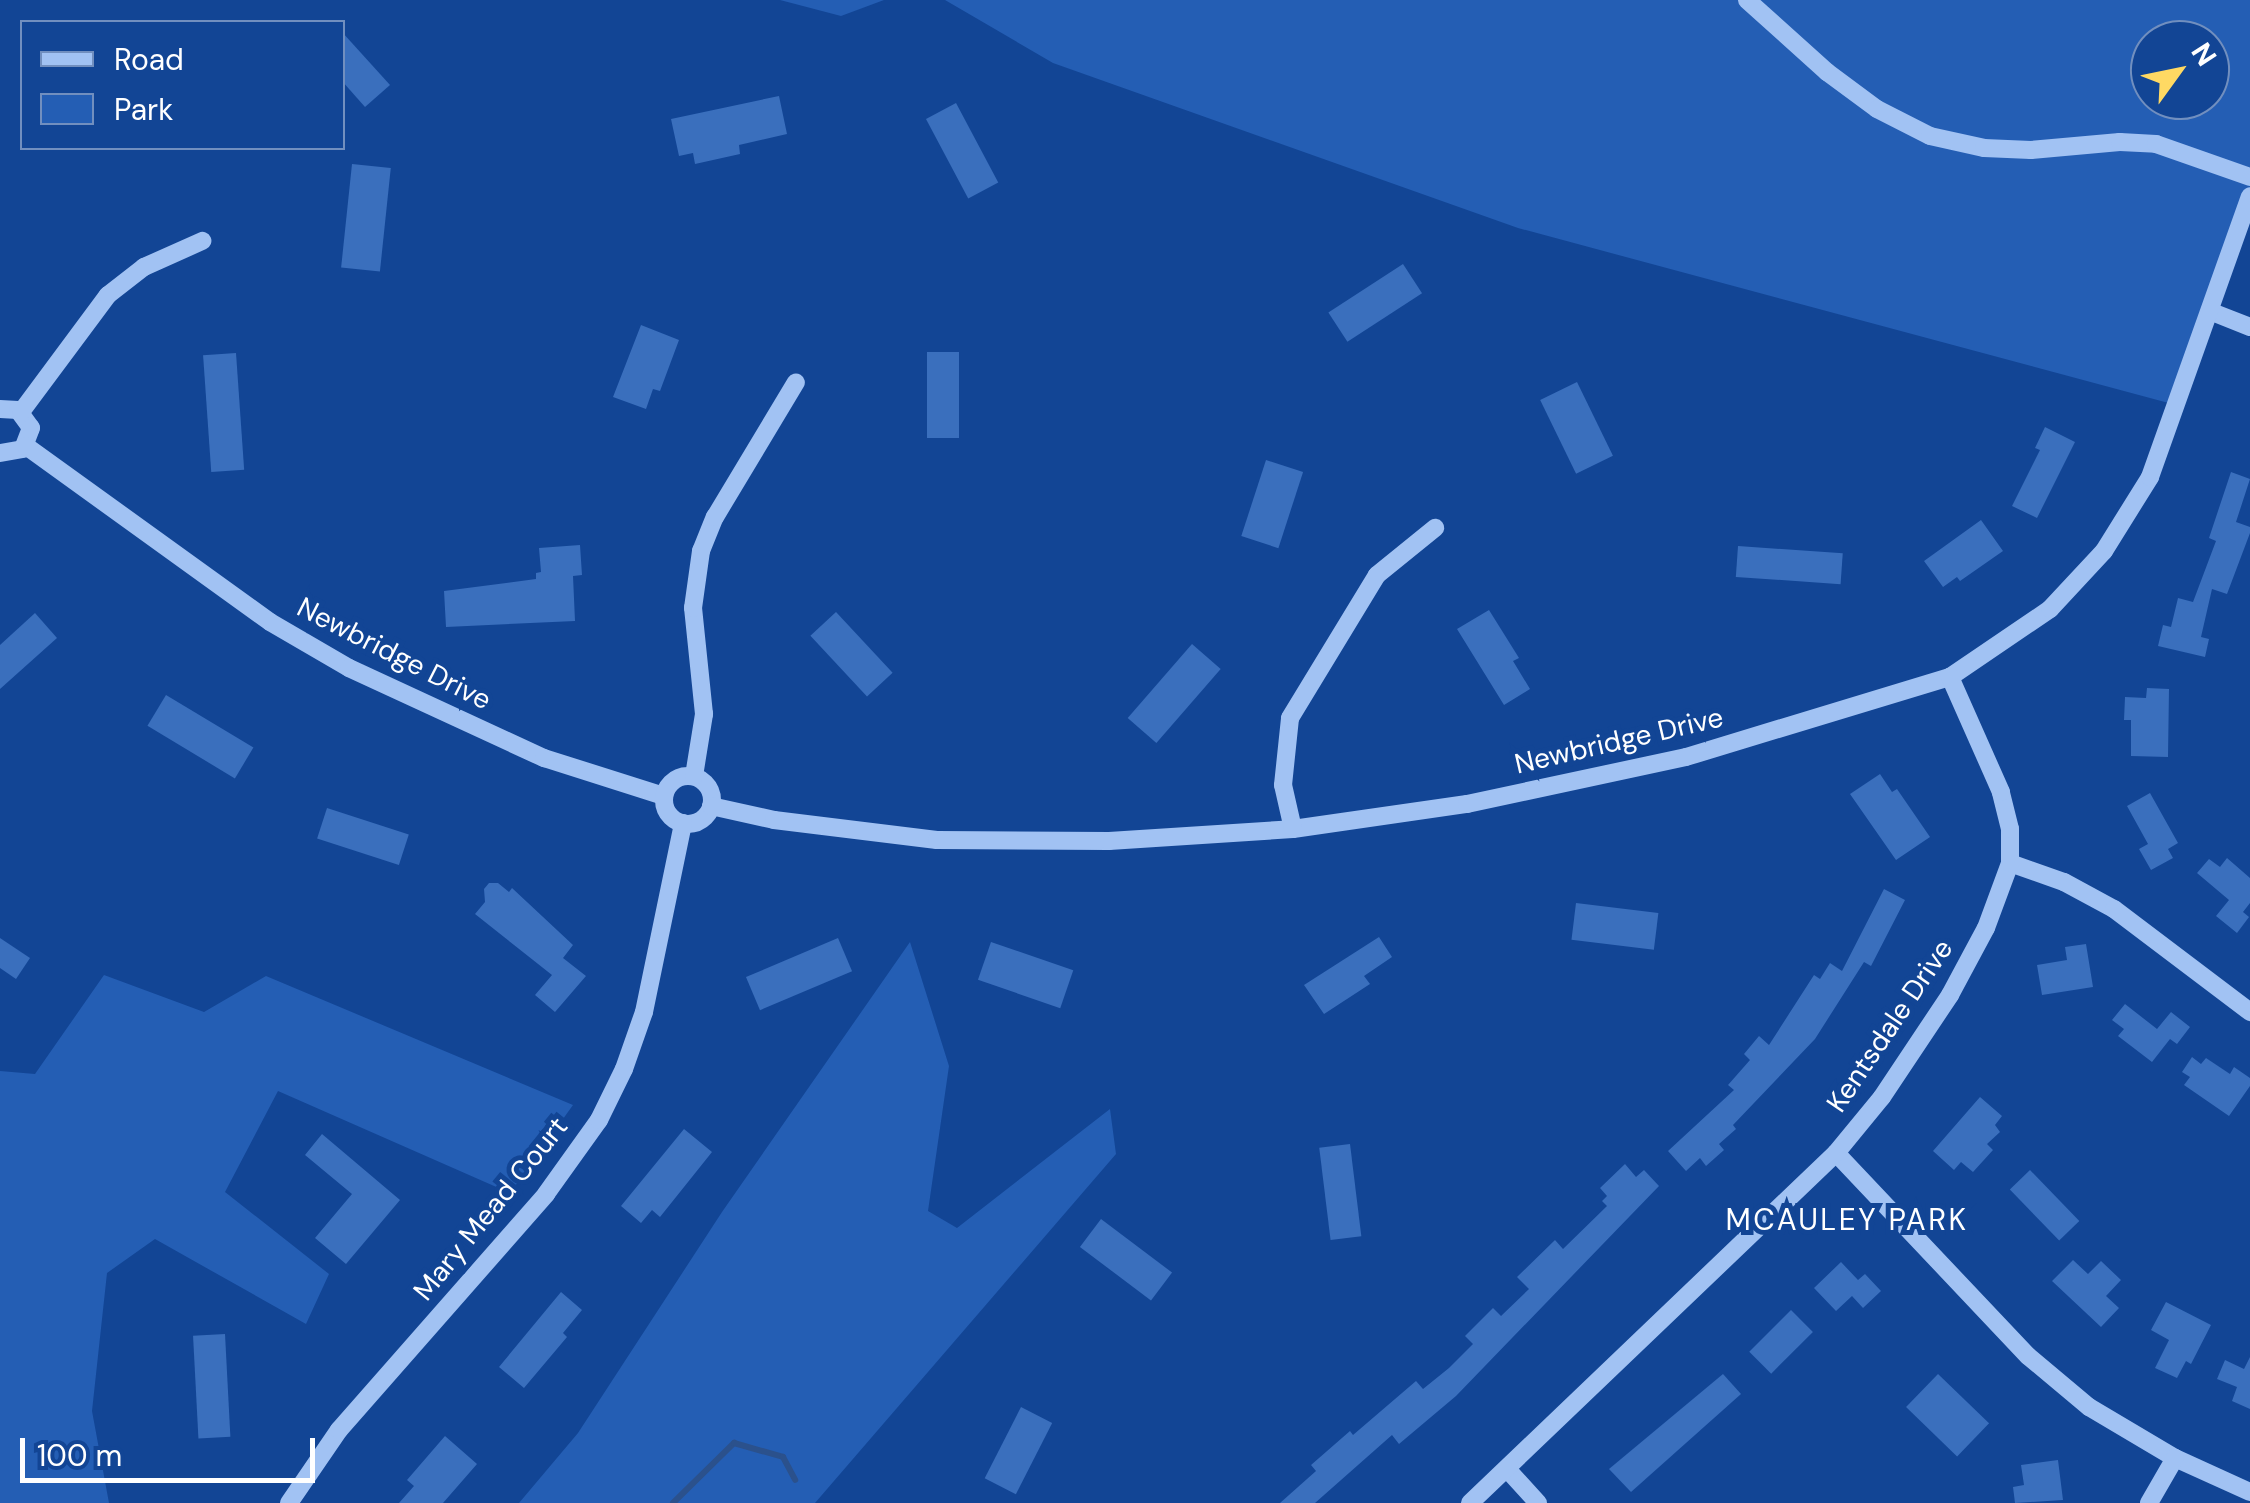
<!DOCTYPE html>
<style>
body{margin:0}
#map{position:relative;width:2250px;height:1503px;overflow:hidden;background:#124595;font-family:"DM Sans",sans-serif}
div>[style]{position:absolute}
.green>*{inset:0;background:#245eb4}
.stream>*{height:6px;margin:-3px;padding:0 3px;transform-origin:3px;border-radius:3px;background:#2b518c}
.building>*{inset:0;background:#3a6fbd;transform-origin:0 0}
.minor>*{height:18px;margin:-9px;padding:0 9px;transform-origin:9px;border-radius:9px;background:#a1c2f3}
.minor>.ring{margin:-9px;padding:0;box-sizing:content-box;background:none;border:18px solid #a1c2f3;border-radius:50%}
span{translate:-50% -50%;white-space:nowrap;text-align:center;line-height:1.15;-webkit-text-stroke:10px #124595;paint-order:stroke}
.street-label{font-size:28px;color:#fff}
.neighbourhood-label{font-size:30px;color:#fff;letter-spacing:2.5px}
.legend{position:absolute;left:20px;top:20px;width:325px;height:130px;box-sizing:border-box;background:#124595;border:2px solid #718fbf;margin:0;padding:12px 18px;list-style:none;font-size:30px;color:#fff}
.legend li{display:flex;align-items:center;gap:20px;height:50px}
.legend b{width:50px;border:2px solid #718fbf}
.north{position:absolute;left:2130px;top:20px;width:100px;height:100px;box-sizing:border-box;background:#124595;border:2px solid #718fbf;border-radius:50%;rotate:57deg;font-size:28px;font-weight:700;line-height:40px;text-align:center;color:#fff}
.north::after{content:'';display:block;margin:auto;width:35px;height:45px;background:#ffd963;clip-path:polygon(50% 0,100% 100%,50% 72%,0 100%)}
.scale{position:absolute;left:20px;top:1438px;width:295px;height:45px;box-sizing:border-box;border:5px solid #fff;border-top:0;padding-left:12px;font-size:30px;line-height:35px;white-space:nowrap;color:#fff;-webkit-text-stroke:8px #124595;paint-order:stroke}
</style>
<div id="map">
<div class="green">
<i style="clip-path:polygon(780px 0,884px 0,841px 16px)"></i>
<i style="clip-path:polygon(evenodd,945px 0,2250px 0,2250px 195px,2176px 405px,1518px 228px,1053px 63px,945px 0,2150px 40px,2210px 40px,2210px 100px,2150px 100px,2150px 40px)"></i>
<i style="clip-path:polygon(910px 942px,949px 1066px,928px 1211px,957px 1228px,1110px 1109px,1116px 1154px,815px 1503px,519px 1503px,578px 1433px,722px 1212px)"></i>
<i style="clip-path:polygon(104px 975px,204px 1012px,266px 976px,573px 1105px,510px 1193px,278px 1091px,225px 1192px,329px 1274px,306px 1324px,155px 1239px,107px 1273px,92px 1411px,109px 1503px,0 1503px,0 1071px,35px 1074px)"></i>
</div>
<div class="stream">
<i style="left:673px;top:1503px;width:86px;rotate:-44.5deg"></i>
<i style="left:734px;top:1443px;width:51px;rotate:15.9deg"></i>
<i style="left:783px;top:1457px;width:26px;rotate:62deg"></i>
</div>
<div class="building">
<i style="clip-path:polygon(342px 32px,390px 85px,365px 107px,342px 81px)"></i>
<i style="clip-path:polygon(779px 96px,787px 134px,739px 145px,740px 154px,695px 164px,693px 153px,679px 156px,671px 119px)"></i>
<i style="left:956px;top:103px;width:90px;height:34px;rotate:62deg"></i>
<i style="left:352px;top:164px;width:39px;height:104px;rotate:6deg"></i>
<i style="left:1403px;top:264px;width:35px;height:89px;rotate:57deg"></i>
<i style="clip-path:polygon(641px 325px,679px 340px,660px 391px,653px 389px,646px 409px,613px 397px)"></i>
<i style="left:927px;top:352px;width:32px;height:86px"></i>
<i style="left:236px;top:353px;width:117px;height:33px;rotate:86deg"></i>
<i style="left:1577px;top:382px;width:82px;height:41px;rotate:64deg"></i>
<i style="clip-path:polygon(2045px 427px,2075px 442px,2037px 518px,2012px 506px,2040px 450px,2035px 448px)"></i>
<i style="left:1266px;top:460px;width:39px;height:80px;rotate:18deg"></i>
<i style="clip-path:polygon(2231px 472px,2250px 479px,2236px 522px,2250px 527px,2250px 533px,2227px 594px,2212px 589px,2201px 637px,2209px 639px,2205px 657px,2158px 646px,2163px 625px,2171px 627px,2178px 598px,2193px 602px,2216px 541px,2209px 538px)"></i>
<i style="clip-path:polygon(1981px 520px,2003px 551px,1960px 581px,1957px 577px,1943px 587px,1924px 561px)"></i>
<i style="clip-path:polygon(580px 545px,582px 575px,573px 576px,575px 621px,446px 627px,444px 591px,536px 579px,536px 573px,541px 572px,539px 548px)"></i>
<i style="left:1738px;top:546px;width:105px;height:31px;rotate:4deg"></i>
<i style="clip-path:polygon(1489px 610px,1519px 658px,1513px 661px,1530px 689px,1504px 705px,1457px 629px)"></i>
<i style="left:836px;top:612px;width:83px;height:35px;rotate:47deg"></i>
<i style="clip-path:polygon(35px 613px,57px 638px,0 689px,0 645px)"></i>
<i style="left:1192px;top:644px;width:38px;height:98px;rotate:41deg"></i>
<i style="clip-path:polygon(2147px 688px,2169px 689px,2168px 757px,2131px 756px,2131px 720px,2124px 720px,2125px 697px,2146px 698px)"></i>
<i style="left:166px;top:695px;width:102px;height:36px;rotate:31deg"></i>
<i style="clip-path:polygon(1880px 774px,1892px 792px,1897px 789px,1930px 837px,1896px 860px,1850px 794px)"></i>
<i style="clip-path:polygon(2150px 793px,2178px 843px,2168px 849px,2173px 858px,2151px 870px,2139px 849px,2148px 844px,2127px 806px)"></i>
<i style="left:327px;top:808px;width:86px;height:32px;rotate:18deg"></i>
<i style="clip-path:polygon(2227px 858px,2250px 878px,2250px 903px,2243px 912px,2249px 917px,2237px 933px,2216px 916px,2229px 900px,2197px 873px,2209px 859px,2220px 867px)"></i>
<i style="clip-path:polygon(489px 883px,498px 883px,509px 892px,512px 888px,573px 945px,563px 958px,586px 976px,555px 1012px,535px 995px,552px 975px,475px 914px,485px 902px,484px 889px)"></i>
<i style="clip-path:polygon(1884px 889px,1905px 900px,1871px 966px,1864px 962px,1815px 1039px,1733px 1125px,1736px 1129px,1719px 1144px,1724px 1150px,1706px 1166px,1700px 1158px,1686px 1171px,1668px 1151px,1734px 1090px,1728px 1085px,1750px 1060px,1744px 1054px,1759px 1036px,1769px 1045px,1814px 975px,1820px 979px,1830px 963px,1842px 971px)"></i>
<i style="left:1576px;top:903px;width:83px;height:37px;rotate:7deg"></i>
<i style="clip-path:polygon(1379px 937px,1392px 957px,1364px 976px,1370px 984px,1324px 1014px,1304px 985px)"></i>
<i style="clip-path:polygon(0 938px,30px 958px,16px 979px,0 968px)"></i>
<i style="left:838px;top:938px;width:36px;height:100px;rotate:67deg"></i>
<i style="left:991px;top:942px;width:87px;height:40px;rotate:19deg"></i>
<i style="clip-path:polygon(2086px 944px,2093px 987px,2042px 995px,2037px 965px,2067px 960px,2065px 947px)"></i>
<i style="clip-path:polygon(2125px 1004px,2157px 1029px,2171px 1012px,2190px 1027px,2177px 1044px,2170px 1039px,2152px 1062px,2118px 1036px,2124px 1029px,2112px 1020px)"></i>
<i style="clip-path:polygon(2192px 1057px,2201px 1064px,2206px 1058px,2230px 1074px,2234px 1067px,2250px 1078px,2250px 1086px,2229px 1116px,2184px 1085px,2190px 1077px,2182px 1072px)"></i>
<i style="clip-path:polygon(1980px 1097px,2002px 1116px,1995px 1125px,2000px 1132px,1987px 1144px,1993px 1150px,1973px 1172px,1961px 1162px,1954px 1170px,1933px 1151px)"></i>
<i style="clip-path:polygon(684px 1129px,712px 1152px,660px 1217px,652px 1210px,641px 1223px,621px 1206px)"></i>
<i style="clip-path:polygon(322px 1134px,400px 1200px,346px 1264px,315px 1238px,352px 1194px,305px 1155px)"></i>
<i style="left:1350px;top:1144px;width:93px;height:31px;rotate:83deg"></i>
<i style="clip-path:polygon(1625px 1164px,1636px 1177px,1644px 1170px,1659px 1186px,1456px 1396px,1399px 1444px,1392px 1435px,1315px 1503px,1280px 1503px,1316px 1471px,1311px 1465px,1350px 1431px,1353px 1435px,1416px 1381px,1423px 1389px,1449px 1368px,1473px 1344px,1465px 1336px,1493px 1308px,1501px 1316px,1529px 1289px,1517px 1277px,1555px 1240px,1563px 1249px,1607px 1206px,1602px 1201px,1607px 1196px,1600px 1188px)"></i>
<i style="left:2030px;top:1170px;width:71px;height:28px;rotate:46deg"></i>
<i style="left:1101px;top:1219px;width:89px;height:35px;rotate:37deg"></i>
<i style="clip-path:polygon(2073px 1260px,2088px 1274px,2101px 1261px,2121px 1280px,2106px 1296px,2119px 1308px,2101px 1327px,2052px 1281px)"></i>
<i style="clip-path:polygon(1841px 1262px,1858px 1280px,1865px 1274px,1881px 1291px,1863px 1308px,1852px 1296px,1836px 1311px,1814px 1288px)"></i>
<i style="clip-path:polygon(561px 1292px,582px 1310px,563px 1333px,567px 1337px,524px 1388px,499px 1367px)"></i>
<i style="clip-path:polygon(2166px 1302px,2211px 1325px,2191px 1364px,2186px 1361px,2177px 1378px,2155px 1368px,2169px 1340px,2151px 1330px)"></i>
<i style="left:1791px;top:1310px;width:31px;height:59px;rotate:45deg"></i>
<i style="left:225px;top:1334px;width:103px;height:32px;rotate:87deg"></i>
<i style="clip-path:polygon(2250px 1357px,2250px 1409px,2232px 1401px,2237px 1387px,2217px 1379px,2225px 1360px,2244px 1369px)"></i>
<i style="clip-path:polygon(1723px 1374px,1741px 1394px,1631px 1492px,1609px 1469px)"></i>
<i style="left:1938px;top:1374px;width:71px;height:46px;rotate:44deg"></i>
<i style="left:1021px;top:1407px;width:35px;height:80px;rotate:27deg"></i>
<i style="clip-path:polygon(445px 1436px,477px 1464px,443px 1503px,399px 1503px,414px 1486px,407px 1480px)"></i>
<i style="clip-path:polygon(2058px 1460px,2063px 1500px,2015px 1503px,2013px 1487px,2024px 1485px,2021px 1465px)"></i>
</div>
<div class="minor">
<i style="left:1747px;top:0;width:108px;rotate:42deg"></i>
<i style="left:1827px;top:72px;width:62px;rotate:36.5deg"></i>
<i style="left:1877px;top:109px;width:59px;rotate:27deg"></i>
<i style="left:1930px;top:136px;width:55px;rotate:12.5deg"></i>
<i style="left:1984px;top:148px;width:47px;rotate:2.4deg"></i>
<i style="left:2031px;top:150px;width:89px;rotate:-5.1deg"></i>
<i style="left:2120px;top:142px;width:36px;rotate:3deg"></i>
<i style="left:2156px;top:144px;width:100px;rotate:19.3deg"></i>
<i style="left:2212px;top:312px;width:41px;rotate:21.5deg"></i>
<i style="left:0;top:409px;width:18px;rotate:3deg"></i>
<i style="left:18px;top:410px;width:22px;rotate:54deg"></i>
<i style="left:31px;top:428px;width:22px;rotate:111deg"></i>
<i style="left:23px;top:449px;width:23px;rotate:170deg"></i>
<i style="left:21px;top:412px;width:146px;rotate:-53.4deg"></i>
<i style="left:108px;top:295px;width:46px;rotate:-37.9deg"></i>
<i style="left:144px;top:267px;width:64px;rotate:-24.1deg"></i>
<i style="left:26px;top:446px;width:301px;rotate:35.8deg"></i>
<i style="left:270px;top:622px;width:91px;rotate:30.2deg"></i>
<i style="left:349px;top:668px;width:215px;rotate:24.8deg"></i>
<i style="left:544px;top:758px;width:126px;rotate:17.6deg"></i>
<i class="ring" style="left:664px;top:776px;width:30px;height:30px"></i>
<i style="left:694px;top:776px;width:63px;rotate:-80.8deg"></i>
<i style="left:704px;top:714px;width:107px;rotate:-95.9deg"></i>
<i style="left:693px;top:608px;width:58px;rotate:-82deg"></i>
<i style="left:701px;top:551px;width:37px;rotate:-68deg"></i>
<i style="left:715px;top:517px;width:157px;rotate:-59deg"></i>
<i style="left:711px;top:806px;width:65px;rotate:12.5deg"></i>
<i style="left:774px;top:820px;width:164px;rotate:7deg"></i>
<i style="left:937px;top:840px;width:172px;rotate:0.3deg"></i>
<i style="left:1109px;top:841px;width:184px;rotate:-3.7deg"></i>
<i style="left:1293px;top:829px;width:176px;rotate:-8.2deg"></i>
<i style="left:1467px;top:804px;width:224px;rotate:-12.1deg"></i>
<i style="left:1686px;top:757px;width:276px;rotate:-16.9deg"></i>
<i style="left:1950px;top:677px;width:121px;rotate:-34.2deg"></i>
<i style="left:2050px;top:609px;width:79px;rotate:-47deg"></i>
<i style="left:2104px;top:551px;width:87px;rotate:-58.1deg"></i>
<i style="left:2150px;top:477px;width:298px;rotate:-70.4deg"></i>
<i style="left:1293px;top:829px;width:45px;rotate:-102.8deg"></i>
<i style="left:1283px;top:785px;width:67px;rotate:-84deg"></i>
<i style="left:1290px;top:718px;width:167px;rotate:-58.7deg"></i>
<i style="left:1377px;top:575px;width:75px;rotate:-39deg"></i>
<i style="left:2010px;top:863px;width:57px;rotate:19.4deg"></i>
<i style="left:2064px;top:882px;width:57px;rotate:28.4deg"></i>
<i style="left:2114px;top:909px;width:171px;rotate:37.1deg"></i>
<i style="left:1836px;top:1153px;width:279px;rotate:46.6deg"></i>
<i style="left:2028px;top:1356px;width:80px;rotate:39.9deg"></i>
<i style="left:2089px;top:1407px;width:100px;rotate:30.7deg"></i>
<i style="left:2175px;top:1458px;width:82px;rotate:24.4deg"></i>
<i style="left:1507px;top:1469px;width:46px;rotate:47.6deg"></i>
<i style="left:289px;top:1503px;width:88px;rotate:-55.6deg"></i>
<i style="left:339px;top:1430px;width:314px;rotate:-48.7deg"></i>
<i style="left:546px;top:1194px;width:91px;rotate:-54.4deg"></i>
<i style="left:599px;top:1120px;width:57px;rotate:-63.9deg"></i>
<i style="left:624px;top:1069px;width:60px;rotate:-70.7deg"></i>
<i style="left:644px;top:1012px;width:193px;rotate:-78.3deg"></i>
<i style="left:1470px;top:1503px;width:506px;rotate:-43.72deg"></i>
<i style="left:1836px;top:1153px;width:72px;rotate:-50.6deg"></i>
<i style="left:1882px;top:1097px;width:123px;rotate:-56.3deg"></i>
<i style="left:1950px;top:995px;width:76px;rotate:-61.8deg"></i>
<i style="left:1986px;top:928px;width:69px;rotate:-69.7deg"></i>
<i style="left:2010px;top:863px;width:34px;rotate:-90deg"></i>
<i style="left:2010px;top:829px;width:38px;rotate:-104deg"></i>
<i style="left:2001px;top:792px;width:126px;rotate:-113.9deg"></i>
<i style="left:2149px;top:1503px;width:52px;rotate:-60deg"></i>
</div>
<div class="street-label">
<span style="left:394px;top:654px;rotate:27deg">Newbridge Drive</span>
<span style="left:1619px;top:741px;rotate:-13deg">Newbridge Drive</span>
<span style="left:1890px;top:1026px;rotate:-56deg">Kentsdale Drive</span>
<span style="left:491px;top:1209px;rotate:-51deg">Mary Mead Court</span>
</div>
<div class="neighbourhood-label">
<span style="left:1847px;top:1220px">MCAULEY PARK</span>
</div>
<ul class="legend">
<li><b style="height:12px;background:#a1c2f3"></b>Road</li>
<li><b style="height:28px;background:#245eb4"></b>Park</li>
</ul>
<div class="north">N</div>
<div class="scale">100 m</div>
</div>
